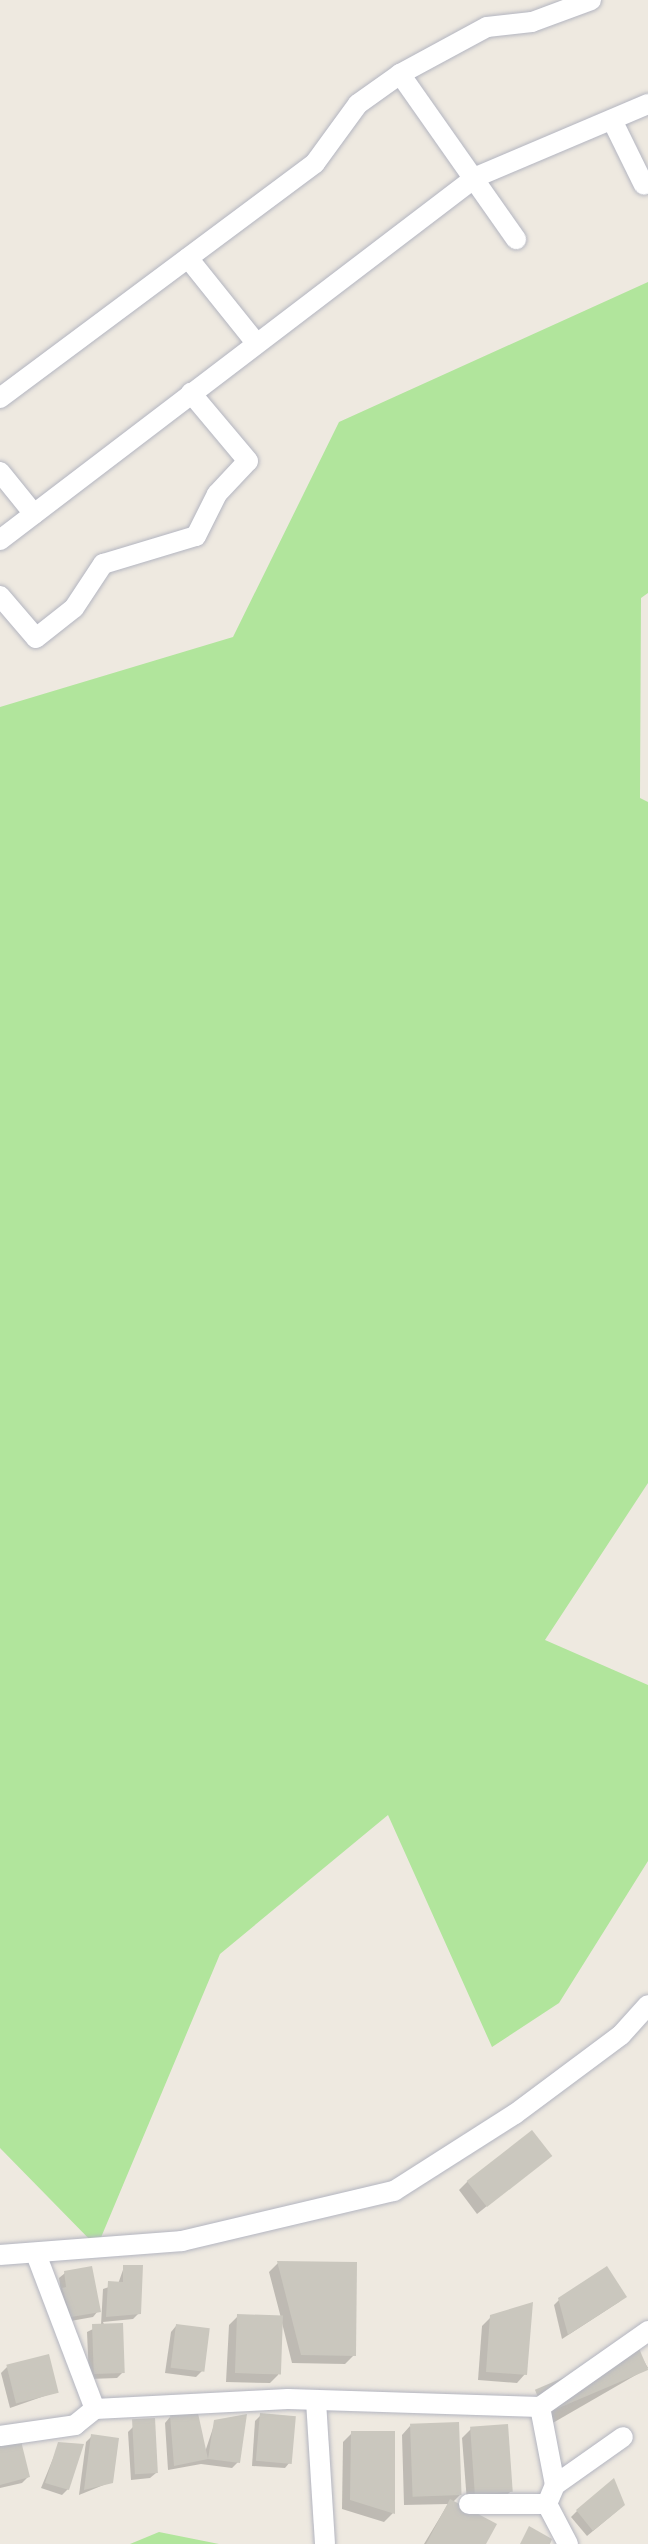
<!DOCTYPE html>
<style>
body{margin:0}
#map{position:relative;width:648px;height:2544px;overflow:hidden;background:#eee9e0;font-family:Karla,sans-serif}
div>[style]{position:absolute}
.green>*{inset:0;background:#b1e59c}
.shadow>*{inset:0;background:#0003;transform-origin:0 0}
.building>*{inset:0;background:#cac7be;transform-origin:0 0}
.roads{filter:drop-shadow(0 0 2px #b3b5c0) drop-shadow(0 0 2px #b3b5c0)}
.minor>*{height:20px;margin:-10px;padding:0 10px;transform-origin:10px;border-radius:10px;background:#fff}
span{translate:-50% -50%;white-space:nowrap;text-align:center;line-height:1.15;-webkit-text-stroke:6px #fff;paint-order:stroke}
</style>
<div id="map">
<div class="green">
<i style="clip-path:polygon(648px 282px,648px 593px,641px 598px,640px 798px,648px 802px,648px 1483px,545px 1640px,648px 1685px,648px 1861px,559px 2003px,492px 2047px,388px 1815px,220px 1954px,97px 2247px,0 2148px,0 707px,233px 637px,339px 422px)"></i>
<i style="clip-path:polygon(159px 2532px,219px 2544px,130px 2544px)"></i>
</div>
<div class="shadow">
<i style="clip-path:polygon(549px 2156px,477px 2214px,459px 2190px,467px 2182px)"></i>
<i style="clip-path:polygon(278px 2263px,354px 2355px,345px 2364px,292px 2363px,282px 2323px,278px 2375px,270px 2383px,226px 2382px,229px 2325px,238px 2316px,281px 2318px,269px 2272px)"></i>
<i style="clip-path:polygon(124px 2267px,139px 2313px,133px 2319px,103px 2322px,123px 2372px,117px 2378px,89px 2379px,87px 2332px,101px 2325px,103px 2289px,118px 2284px)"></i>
<i style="clip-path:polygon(65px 2273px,98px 2311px,93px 2317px,65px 2322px,59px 2278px)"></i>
<i style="clip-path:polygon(625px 2296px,619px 2302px,562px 2339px,554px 2305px,560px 2299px)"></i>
<i style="clip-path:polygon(491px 2317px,525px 2374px,517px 2383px,478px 2380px,482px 2326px)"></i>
<i style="clip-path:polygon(176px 2326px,202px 2371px,196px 2377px,165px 2373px,171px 2332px)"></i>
<i style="left:637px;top:2349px;width:22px;height:121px;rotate:60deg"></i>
<i style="clip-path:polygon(7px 2367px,56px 2392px,10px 2408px,1px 2373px)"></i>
<i style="clip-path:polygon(261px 2415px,290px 2462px,285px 2468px,252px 2466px,255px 2421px)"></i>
<i style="clip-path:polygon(170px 2417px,205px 2452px,215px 2422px,238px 2462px,232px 2468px,201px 2464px,168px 2470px,165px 2423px)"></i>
<i style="clip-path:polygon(134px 2426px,156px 2473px,150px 2478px,131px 2480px,128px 2432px)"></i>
<i style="clip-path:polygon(410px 2426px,460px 2495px,452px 2503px,484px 2544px,424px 2544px,448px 2504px,404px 2505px,402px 2435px)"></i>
<i style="clip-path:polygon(471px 2429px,511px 2491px,502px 2500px,467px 2502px,462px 2438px)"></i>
<i style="clip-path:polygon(352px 2433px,393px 2513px,384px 2522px,342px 2509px,343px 2442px)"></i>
<i style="clip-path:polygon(92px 2436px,111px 2482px,79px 2495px,86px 2442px)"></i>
<i style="clip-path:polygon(59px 2444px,68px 2489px,62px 2495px,41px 2488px)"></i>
<i style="clip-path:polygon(0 2448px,28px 2477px,22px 2483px,0 2488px)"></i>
<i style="clip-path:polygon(577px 2511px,617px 2511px,587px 2536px,571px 2517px)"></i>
</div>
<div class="building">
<i style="left:532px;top:2130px;width:33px;height:83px;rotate:52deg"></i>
<i style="clip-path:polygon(277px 2261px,357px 2262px,356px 2356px,301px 2355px)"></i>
<i style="clip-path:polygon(123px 2265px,143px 2265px,141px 2314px,106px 2317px,108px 2281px,123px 2282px)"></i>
<i style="clip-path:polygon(92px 2266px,101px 2312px,71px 2317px,62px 2288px,66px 2287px,64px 2271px)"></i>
<i style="clip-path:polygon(607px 2266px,627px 2297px,568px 2335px,558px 2298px)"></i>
<i style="clip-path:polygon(533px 2302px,527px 2375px,486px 2372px,490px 2315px)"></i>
<i style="left:237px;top:2314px;width:46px;height:59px;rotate:2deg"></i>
<i style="left:123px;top:2323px;width:50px;height:31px;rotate:88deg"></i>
<i style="left:176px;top:2324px;width:34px;height:44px;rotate:7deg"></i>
<i style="left:638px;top:2346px;width:26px;height:112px;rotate:67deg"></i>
<i style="left:49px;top:2354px;width:40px;height:44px;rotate:76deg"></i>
<i style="clip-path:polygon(198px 2413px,208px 2459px,174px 2466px,170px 2415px)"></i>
<i style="left:260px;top:2413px;width:36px;height:48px;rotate:5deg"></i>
<i style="clip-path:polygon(247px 2414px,240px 2463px,208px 2459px,214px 2420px)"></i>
<i style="left:155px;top:2418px;width:55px;height:23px;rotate:87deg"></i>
<i style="left:459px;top:2422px;width:73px;height:49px;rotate:88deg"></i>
<i style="left:508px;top:2424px;width:68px;height:38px;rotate:86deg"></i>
<i style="clip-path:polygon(351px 2431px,395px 2431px,395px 2514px,350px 2500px)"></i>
<i style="clip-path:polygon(91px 2434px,119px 2438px,113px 2483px,84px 2490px)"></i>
<i style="clip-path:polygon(21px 2441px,30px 2477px,0 2485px,0 2446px)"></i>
<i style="clip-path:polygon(58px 2442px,84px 2444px,69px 2490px,45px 2483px)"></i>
<i style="clip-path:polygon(614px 2478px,625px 2505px,593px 2531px,576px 2510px)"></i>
<i style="clip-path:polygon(450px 2499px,497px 2524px,486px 2544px,426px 2544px)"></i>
<i style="clip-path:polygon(529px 2526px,552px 2539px,550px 2544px,520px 2544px)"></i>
</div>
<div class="roads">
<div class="minor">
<i style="left:400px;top:74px;width:202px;rotate:54.9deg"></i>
<i style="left:612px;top:120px;width:72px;rotate:63.8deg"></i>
<i style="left:188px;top:258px;width:109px;rotate:51.3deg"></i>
<i style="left:0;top:398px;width:393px;rotate:-36.7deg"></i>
<i style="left:315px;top:163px;width:73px;rotate:-53.9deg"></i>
<i style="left:358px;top:104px;width:52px;rotate:-35.5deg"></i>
<i style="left:400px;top:74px;width:99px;rotate:-28.4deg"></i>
<i style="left:487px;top:27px;width:45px;rotate:-6.3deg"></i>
<i style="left:532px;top:22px;width:63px;rotate:-20.4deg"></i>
<i style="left:0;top:472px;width:54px;rotate:51deg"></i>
<i style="left:0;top:540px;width:599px;rotate:-37.33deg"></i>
<i style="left:476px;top:177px;width:187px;rotate:-23deg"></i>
<i style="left:0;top:596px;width:55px;rotate:49.4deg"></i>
<i style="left:36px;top:638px;width:48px;rotate:-38.3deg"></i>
<i style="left:74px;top:608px;width:53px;rotate:-56.6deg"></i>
<i style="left:103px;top:564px;width:97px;rotate:-16.8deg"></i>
<i style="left:196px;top:536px;width:47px;rotate:-63.4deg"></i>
<i style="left:217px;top:494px;width:45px;rotate:-46.8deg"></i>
<i style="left:248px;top:461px;width:89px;rotate:-130deg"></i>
<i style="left:36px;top:2254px;width:166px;rotate:69.2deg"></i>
<i style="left:95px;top:2409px;width:193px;rotate:-3deg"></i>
<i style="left:288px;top:2399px;width:252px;rotate:1.8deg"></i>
<i style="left:540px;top:2407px;width:132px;rotate:-35.1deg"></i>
<i style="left:0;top:2255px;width:183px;rotate:-4.4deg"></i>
<i style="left:182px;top:2241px;width:218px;rotate:-13.3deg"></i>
<i style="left:394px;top:2191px;width:143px;rotate:-32.5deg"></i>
<i style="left:515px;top:2114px;width:132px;rotate:-36.7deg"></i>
<i style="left:621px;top:2035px;width:40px;rotate:-48deg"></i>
<i style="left:316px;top:2401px;width:143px;rotate:86.4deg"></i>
<i style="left:540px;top:2407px;width:79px;rotate:79.1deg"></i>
<i style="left:555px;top:2485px;width:21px;rotate:113deg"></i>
<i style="left:547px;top:2504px;width:45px;rotate:62.3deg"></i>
<i style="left:0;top:2436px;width:76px;rotate:-8.3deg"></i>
<i style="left:75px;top:2425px;width:26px;rotate:-39deg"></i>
<i style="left:555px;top:2485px;width:83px;rotate:-35.2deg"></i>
<i style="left:469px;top:2504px;width:78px"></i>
</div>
</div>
</div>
